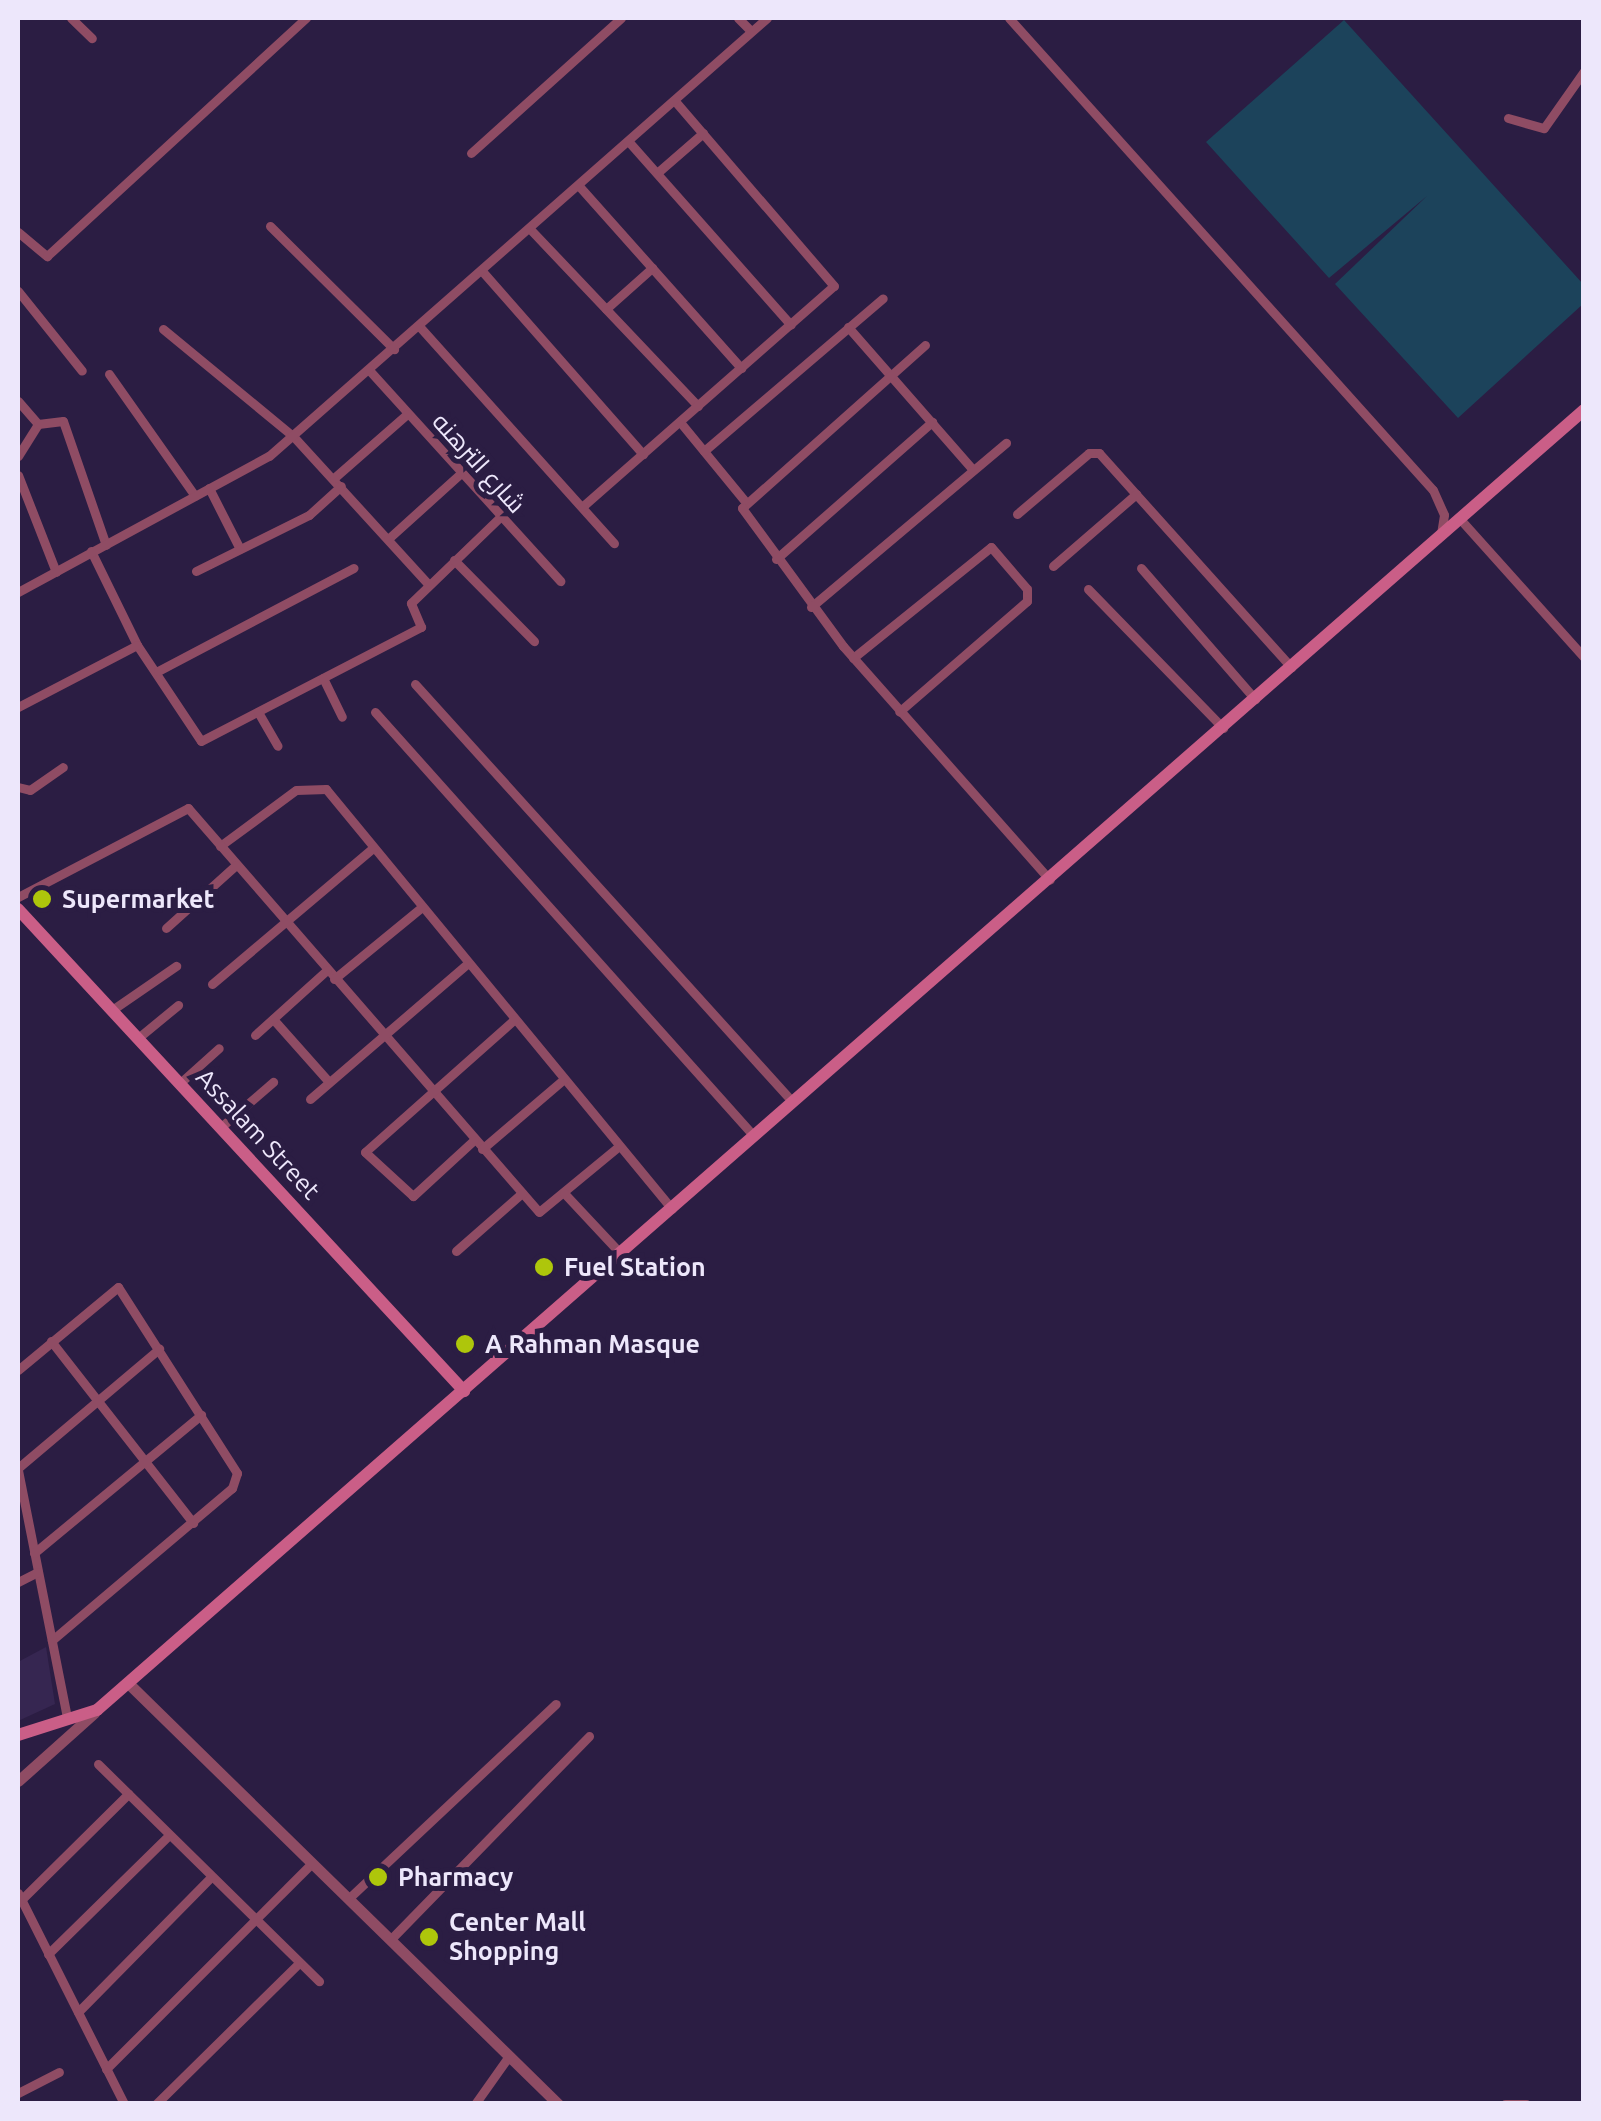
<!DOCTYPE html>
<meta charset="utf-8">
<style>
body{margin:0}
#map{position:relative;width:1601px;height:2121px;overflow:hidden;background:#2b1d43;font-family:Ubuntu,Cairo,sans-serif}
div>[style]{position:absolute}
.built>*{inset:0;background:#362651}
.water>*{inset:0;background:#1c435b}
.minor>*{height:9px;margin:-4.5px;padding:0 4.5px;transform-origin:4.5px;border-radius:4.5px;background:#8f4c64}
.tertiary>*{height:11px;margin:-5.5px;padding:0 5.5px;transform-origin:5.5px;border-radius:5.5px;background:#8f4c64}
.secondary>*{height:12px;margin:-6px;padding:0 6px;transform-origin:6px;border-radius:6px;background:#ca5e87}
.dots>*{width:28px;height:28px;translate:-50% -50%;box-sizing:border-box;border:5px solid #2b1d43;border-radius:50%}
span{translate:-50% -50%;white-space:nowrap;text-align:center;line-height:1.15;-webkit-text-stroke:10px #2b1d43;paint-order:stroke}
.street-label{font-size:25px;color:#ede7fb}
.poi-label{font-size:25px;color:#ede7fb;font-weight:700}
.left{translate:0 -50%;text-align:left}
.frame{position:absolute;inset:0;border:20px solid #ede7fb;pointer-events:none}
</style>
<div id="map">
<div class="built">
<i style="clip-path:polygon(46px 1647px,55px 1704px,18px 1721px,18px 1662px)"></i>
</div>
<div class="water">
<i style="clip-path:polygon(1344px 20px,1583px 284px,1583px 304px,1458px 418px,1335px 284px,1427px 196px,1329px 278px,1206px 142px)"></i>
</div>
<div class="minor">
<i style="left:71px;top:18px;width:29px;rotate:44deg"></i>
<i style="left:738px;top:18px;width:18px;rotate:45deg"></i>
<i style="left:1009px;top:18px;width:634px;rotate:48.07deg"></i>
<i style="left:1433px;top:490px;width:27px;rotate:66deg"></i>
<i style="left:1444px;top:515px;width:19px;rotate:99deg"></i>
<i style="left:1508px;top:118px;width:37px;rotate:16deg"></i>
<i style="left:1544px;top:128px;width:70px;rotate:-54.9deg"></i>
<i style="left:629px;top:142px;width:244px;rotate:48.5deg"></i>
<i style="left:471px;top:153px;width:202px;rotate:-42deg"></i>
<i style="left:657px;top:173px;width:61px;rotate:-41deg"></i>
<i style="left:579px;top:186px;width:244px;rotate:48.3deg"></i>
<i style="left:270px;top:226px;width:175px;rotate:44.8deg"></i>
<i style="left:530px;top:229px;width:244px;rotate:46.5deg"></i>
<i style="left:18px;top:232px;width:38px;rotate:40deg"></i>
<i style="left:47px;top:256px;width:352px;rotate:-42.6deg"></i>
<i style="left:482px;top:271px;width:244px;rotate:48.7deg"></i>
<i style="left:18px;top:291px;width:102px;rotate:51.3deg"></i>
<i style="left:606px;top:309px;width:62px;rotate:-41.7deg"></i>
<i style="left:419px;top:326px;width:292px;rotate:48.1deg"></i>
<i style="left:848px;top:327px;width:190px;rotate:48.8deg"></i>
<i style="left:163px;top:329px;width:168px;rotate:39.5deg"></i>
<i style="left:293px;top:436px;width:200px;rotate:47.6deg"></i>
<i style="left:925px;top:345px;width:245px;rotate:138.3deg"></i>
<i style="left:742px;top:508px;width:171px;rotate:53.8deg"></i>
<i style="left:843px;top:646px;width:312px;rotate:48.5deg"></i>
<i style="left:369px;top:370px;width:285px;rotate:47.8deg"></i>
<i style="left:109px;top:374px;width:149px;rotate:54.8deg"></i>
<i style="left:18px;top:401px;width:30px;rotate:49deg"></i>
<i style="left:680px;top:422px;width:101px;rotate:50.6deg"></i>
<i style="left:704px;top:451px;width:235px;rotate:-40.5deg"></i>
<i style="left:18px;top:456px;width:38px;rotate:-58deg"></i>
<i style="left:38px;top:424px;width:25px;rotate:-7deg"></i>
<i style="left:63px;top:421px;width:131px;rotate:70.9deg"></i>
<i style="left:18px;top:475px;width:104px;rotate:68.6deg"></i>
<i style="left:334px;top:478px;width:97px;rotate:-41.2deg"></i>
<i style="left:209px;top:488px;width:68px;rotate:63.1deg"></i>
<i style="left:582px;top:507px;width:335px;rotate:-41.3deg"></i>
<i style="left:834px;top:286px;width:244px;rotate:-130.7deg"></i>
<i style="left:1017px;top:514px;width:94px;rotate:-40.3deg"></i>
<i style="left:1089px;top:453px;width:10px"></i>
<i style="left:1099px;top:453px;width:288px;rotate:48.1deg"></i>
<i style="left:1460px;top:519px;width:186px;rotate:48.1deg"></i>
<i style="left:388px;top:539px;width:97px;rotate:-42.1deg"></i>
<i style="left:91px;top:551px;width:105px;rotate:63.9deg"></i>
<i style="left:137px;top:645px;width:115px;rotate:56.3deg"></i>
<i style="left:201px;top:741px;width:248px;rotate:-27.4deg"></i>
<i style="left:421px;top:627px;width:26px;rotate:-113deg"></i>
<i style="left:411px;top:603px;width:124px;rotate:-44deg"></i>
<i style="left:776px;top:559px;width:208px;rotate:-41.3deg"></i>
<i style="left:454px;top:560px;width:114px;rotate:45.4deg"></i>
<i style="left:1053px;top:566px;width:110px;rotate:-40.9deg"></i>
<i style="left:1141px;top:568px;width:174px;rotate:49deg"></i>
<i style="left:196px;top:571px;width:126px;rotate:-26.4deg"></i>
<i style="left:309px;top:515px;width:43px;rotate:-42.2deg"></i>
<i style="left:1088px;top:589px;width:194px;rotate:45.8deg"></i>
<i style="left:18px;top:592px;width:285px;rotate:-28.5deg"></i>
<i style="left:269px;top:456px;width:663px;rotate:-41.33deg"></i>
<i style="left:811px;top:607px;width:255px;rotate:-40.1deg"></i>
<i style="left:853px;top:658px;width:177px;rotate:-38.8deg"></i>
<i style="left:991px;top:547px;width:55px;rotate:49.4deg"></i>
<i style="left:1027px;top:589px;width:12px;rotate:90deg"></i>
<i style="left:1027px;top:601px;width:169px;rotate:139.1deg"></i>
<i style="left:158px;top:671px;width:221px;rotate:-27.8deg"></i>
<i style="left:323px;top:678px;width:43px;rotate:64deg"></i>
<i style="left:415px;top:684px;width:559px;rotate:47.9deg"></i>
<i style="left:18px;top:707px;width:134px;rotate:-27.5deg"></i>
<i style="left:258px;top:712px;width:39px;rotate:60deg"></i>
<i style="left:375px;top:712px;width:567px;rotate:48.22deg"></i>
<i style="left:18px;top:787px;width:12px;rotate:14deg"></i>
<i style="left:30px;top:790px;width:40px;rotate:-34.9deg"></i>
<i style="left:220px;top:846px;width:94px;rotate:-36.4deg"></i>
<i style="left:296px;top:790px;width:30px;rotate:-2deg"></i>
<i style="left:326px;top:789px;width:544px;rotate:50.52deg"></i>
<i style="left:18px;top:897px;width:192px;rotate:-27.6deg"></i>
<i style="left:188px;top:808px;width:535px;rotate:49.02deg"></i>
<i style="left:539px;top:1212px;width:104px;rotate:-39.5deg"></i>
<i style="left:166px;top:928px;width:94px;rotate:-42deg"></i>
<i style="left:334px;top:979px;width:114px;rotate:-39.3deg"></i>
<i style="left:212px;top:984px;width:211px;rotate:-40.2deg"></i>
<i style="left:112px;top:1010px;width:78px;rotate:-34.5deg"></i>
<i style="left:273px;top:1019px;width:84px;rotate:48.4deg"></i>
<i style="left:255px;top:1035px;width:97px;rotate:-42.1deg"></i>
<i style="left:138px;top:1038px;width:52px;rotate:-39.5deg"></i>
<i style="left:180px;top:1083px;width:52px;rotate:-41.9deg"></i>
<i style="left:310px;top:1099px;width:208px;rotate:-40.7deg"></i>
<i style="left:221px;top:1127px;width:69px;rotate:-40.9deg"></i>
<i style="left:474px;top:1140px;width:83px;rotate:137.4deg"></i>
<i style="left:413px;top:1196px;width:65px;rotate:-137.5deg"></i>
<i style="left:365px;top:1152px;width:200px;rotate:-41.6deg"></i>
<i style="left:482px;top:1149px;width:108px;rotate:-40.5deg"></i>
<i style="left:564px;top:1193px;width:83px;rotate:46.9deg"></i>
<i style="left:456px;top:1251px;width:88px;rotate:-41.3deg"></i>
<i style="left:51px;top:1341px;width:231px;rotate:52deg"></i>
<i style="left:18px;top:1370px;width:130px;rotate:-39.7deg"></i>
<i style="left:118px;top:1287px;width:221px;rotate:57.4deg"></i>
<i style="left:237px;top:1473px;width:16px;rotate:108deg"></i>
<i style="left:232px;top:1488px;width:236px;rotate:139.8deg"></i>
<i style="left:18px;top:1468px;width:185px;rotate:-40.2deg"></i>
<i style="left:18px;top:1470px;width:252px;rotate:78.8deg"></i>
<i style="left:34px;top:1553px;width:217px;rotate:-39.6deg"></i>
<i style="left:18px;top:1582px;width:22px;rotate:-27deg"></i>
<i style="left:98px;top:1764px;width:310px;rotate:44.5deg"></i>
<i style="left:18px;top:1893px;width:236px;rotate:63.3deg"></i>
<i style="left:348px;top:1899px;width:285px;rotate:-43.2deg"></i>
<i style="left:21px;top:1900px;width:151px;rotate:-44.7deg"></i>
<i style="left:390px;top:1940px;width:285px;rotate:-45.7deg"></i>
<i style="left:48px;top:1954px;width:170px;rotate:-44.5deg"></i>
<i style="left:78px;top:2012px;width:190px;rotate:-45.4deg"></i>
<i style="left:106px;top:2069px;width:291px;rotate:-45deg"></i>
<i style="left:18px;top:2093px;width:46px;rotate:-27.1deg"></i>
<i style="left:156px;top:2104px;width:201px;rotate:-44.6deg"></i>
<i style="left:475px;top:2104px;width:59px;rotate:-54.7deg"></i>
<i style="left:1505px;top:2104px;width:21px"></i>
</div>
<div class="tertiary">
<i style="left:128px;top:1683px;width:602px;rotate:44.39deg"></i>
<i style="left:18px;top:1781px;width:102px;rotate:-41.8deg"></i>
</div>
<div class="secondary">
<i style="left:18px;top:909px;width:657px;rotate:47.22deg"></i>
<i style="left:18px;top:1735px;width:83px;rotate:-17.6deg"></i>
<i style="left:97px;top:1710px;width:1975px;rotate:-41.16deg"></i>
</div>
<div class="dots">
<i style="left:42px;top:899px;background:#aec60b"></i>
<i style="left:544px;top:1267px;background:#aec60b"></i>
<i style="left:465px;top:1344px;background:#aec60b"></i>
<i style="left:378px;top:1877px;background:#aec60b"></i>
<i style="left:429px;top:1937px;background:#aec60b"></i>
</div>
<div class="street-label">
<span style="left:479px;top:463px;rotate:48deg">شارع الترهنه</span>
<span style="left:258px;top:1134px;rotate:47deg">Assalam Street</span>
</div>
<div class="poi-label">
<span class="left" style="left:62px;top:899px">Supermarket</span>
<span class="left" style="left:564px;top:1267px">Fuel Station</span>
<span class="left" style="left:485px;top:1344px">A Rahman Masque</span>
<span class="left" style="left:398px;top:1877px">Pharmacy</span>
<span class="left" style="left:449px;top:1937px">Center Mall<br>Shopping</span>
</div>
<div class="frame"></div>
</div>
